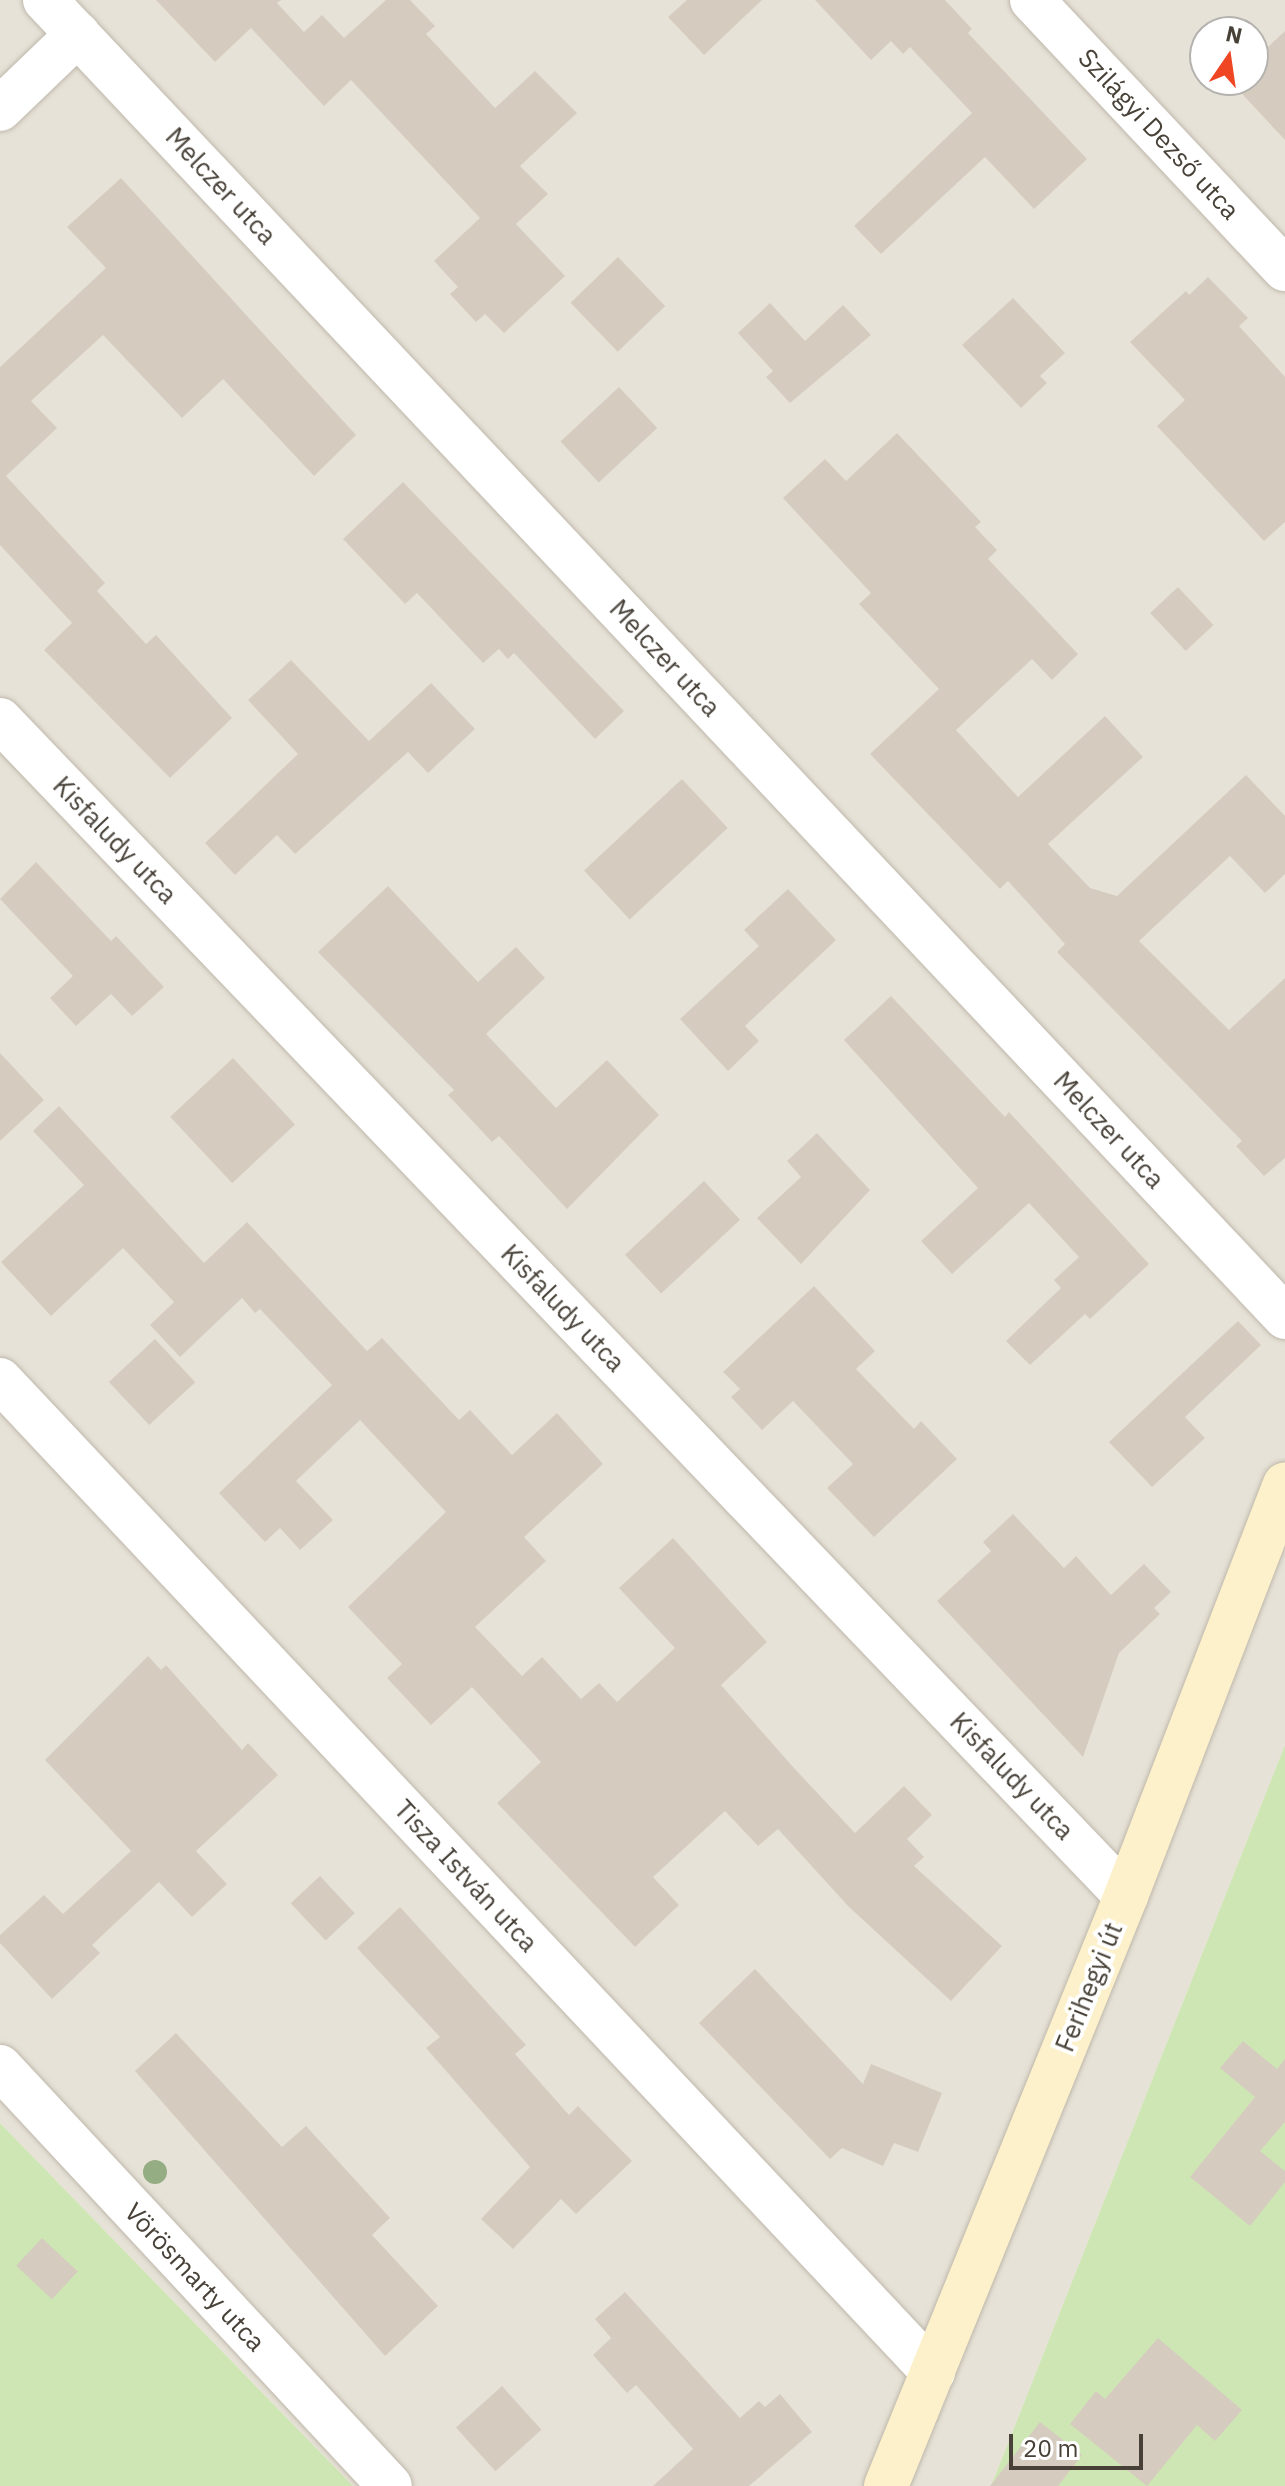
<!DOCTYPE html>
<meta charset="utf-8">
<style>
body{margin:0}
#map{position:relative;width:1285px;height:2486px;overflow:hidden;background:#f4f0e9;font-family:"IBM Plex Sans",sans-serif}
div>[style]{position:absolute}
.residential>*{inset:0;background:#e7e2d7}
.green>*{inset:0;background:#cee6b4}
.building>*{inset:0;background:#d5ccbf;transform-origin:0 0}
.roads{filter:drop-shadow(0 0 2px #bfb8ac) drop-shadow(0 0 2px #bfb8ac)}
.street>*{height:44px;margin:-22px;padding:0 22px;transform-origin:22px;border-radius:22px;background:#fff}
.secondary>*{height:44px;margin:-22px;padding:0 22px;transform-origin:22px;border-radius:22px;background:#fcf1ca}
.trees>*{width:24px;height:24px;margin:-12px;border-radius:50%;background:#95ad82}
span{translate:-50% -50%;white-space:nowrap;text-align:center;line-height:1.15;-webkit-text-stroke:8px #fff;paint-order:stroke}
.street-label{font-size:26px;color:#474138}
.north{position:absolute;left:1189px;top:16px;width:80px;height:80px;box-sizing:border-box;background:#fff;border:2px solid #b5b3af;border-radius:50%;rotate:13deg;font-size:22px;font-weight:700;line-height:32px;text-align:center;color:#474138}
.north::after{content:'';display:block;margin:auto;width:28px;height:36px;background:#ef4624;clip-path:polygon(50% 0,100% 100%,50% 72%,0 100%)}
.scale{position:absolute;left:1009px;top:2434px;width:134px;height:36px;box-sizing:border-box;border:4px solid #474138;border-top:0;padding-left:10px;font-size:24px;line-height:28px;white-space:nowrap;color:#474138;-webkit-text-stroke:6px #fff;paint-order:stroke}
</style>
<div id="map">
<div class="residential">
<i style="clip-path:polygon(evenodd,0 0,1285px 0,1285px 1745px,991px 2486px,353px 2486px,0 2123px,0 0,1205px 32px,1253px 32px,1253px 80px,1205px 80px,1205px 32px)"></i>
</div>
<div class="green">
<i style="clip-path:polygon(1285px 1745px,1285px 2486px,991px 2486px)"></i>
<i style="clip-path:polygon(0 2123px,353px 2486px,0 2486px)"></i>
</div>
<div class="building">
<i style="clip-path:polygon(156px 0,281px 0,277px 3px,304px 32px,322px 15px,344px 38px,386px 0,410px 0,435px 26px,426px 34px,495px 108px,535px 71px,577px 113px,520px 166px,548px 194px,516px 224px,565px 276px,504px 333px,485px 314px,476px 322px,450px 294px,458px 287px,434px 261px,480px 218px,351px 80px,324px 106px,251px 28px,215px 62px)"></i>
<i style="clip-path:polygon(687px 0,762px 0,704px 55px,668px 17px)"></i>
<i style="clip-path:polygon(815px 0,945px 0,972px 29px,968px 33px,1087px 159px,1034px 209px,985px 157px,881px 254px,854px 226px,972px 113px,910px 47px,903px 54px,891px 41px,871px 60px)"></i>
<i style="clip-path:polygon(1285px 31px,1285px 140px,1231px 82px,1253px 80px,1253px 61px)"></i>
<i style="clip-path:polygon(121px 178px,356px 435px,314px 476px,223px 379px,182px 418px,103px 335px,31px 401px,57px 428px,6px 476px,105px 583px,97px 591px,146px 644px,156px 635px,232px 718px,170px 778px,44px 650px,72px 623px,0 545px,0 367px,106px 268px,67px 227px)"></i>
<i style="left:618px;top:257px;width:68px;height:66px;rotate:46deg"></i>
<i style="clip-path:polygon(1208px 277px,1248px 318px,1239px 326px,1285px 377px,1285px 522px,1264px 541px,1157px 426px,1185px 400px,1130px 342px,1186px 291px,1189px 295px)"></i>
<i style="clip-path:polygon(1013px 298px,1065px 353px,1040px 376px,1047px 383px,1021px 408px,962px 345px)"></i>
<i style="clip-path:polygon(770px 303px,805px 341px,843px 305px,871px 335px,790px 403px,766px 377px,773px 371px,738px 333px)"></i>
<i style="left:619px;top:387px;width:56px;height:80px;rotate:47deg"></i>
<i style="clip-path:polygon(897px 433px,981px 522px,975px 527px,997px 550px,988px 559px,1078px 654px,1052px 680px,1032px 659px,956px 730px,1018px 797px,1105px 716px,1143px 757px,1048px 844px,1090px 888px,1117px 896px,1246px 775px,1285px 816px,1285px 874px,1265px 893px,1230px 856px,1139px 941px,1229px 1030px,1285px 978px,1285px 1158px,1264px 1176px,1236px 1146px,1242px 1141px,1057px 952px,1065px 944px,1008px 881px,1000px 889px,870px 754px,939px 689px,859px 604px,871px 593px,783px 498px,825px 459px,846px 481px)"></i>
<i style="clip-path:polygon(403px 482px,624px 711px,595px 739px,514px 653px,508px 659px,499px 649px,483px 663px,417px 593px,405px 604px,343px 539px)"></i>
<i style="left:1178px;top:587px;width:52px;height:38px;rotate:47deg"></i>
<i style="clip-path:polygon(291px 660px,369px 741px,431px 683px,475px 729px,428px 773px,408px 752px,295px 854px,277px 835px,235px 875px,205px 843px,298px 754px,248px 700px)"></i>
<i style="left:682px;top:779px;width:67px;height:134px;rotate:47deg"></i>
<i style="clip-path:polygon(36px 862px,111px 941px,116px 936px,164px 987px,132px 1016px,111px 994px,76px 1026px,50px 998px,73px 976px,0 899px)"></i>
<i style="clip-path:polygon(388px 886px,478px 982px,516px 947px,545px 978px,486px 1034px,556px 1108px,607px 1060px,659px 1115px,567px 1209px,499px 1136px,492px 1142px,448px 1095px,454px 1090px,318px 952px)"></i>
<i style="clip-path:polygon(788px 889px,836px 940px,745px 1026px,759px 1041px,728px 1071px,680px 1019px,759px 946px,744px 930px)"></i>
<i style="clip-path:polygon(891px 996px,1005px 1117px,1009px 1112px,1149px 1264px,1090px 1319px,1085px 1314px,1030px 1365px,1006px 1341px,1061px 1288px,1054px 1280px,1079px 1257px,1029px 1203px,952px 1274px,921px 1241px,978px 1188px,844px 1040px)"></i>
<i style="clip-path:polygon(0 1053px,44px 1100px,0 1141px)"></i>
<i style="left:233px;top:1058px;width:91px;height:86px;rotate:47deg"></i>
<i style="clip-path:polygon(59px 1106px,204px 1263px,247px 1222px,367px 1351px,382px 1338px,459px 1420px,470px 1410px,512px 1455px,557px 1413px,603px 1464px,524px 1537px,546px 1561px,475px 1627px,522px 1676px,542px 1657px,581px 1699px,599px 1683px,617px 1702px,675px 1648px,619px 1588px,673px 1538px,767px 1642px,721px 1685px,793px 1767px,855px 1833px,904px 1786px,932px 1815px,907px 1839px,924px 1857px,914px 1866px,1002px 1946px,951px 2001px,848px 1906px,778px 1829px,758px 1846px,725px 1811px,653px 1877px,679px 1905px,635px 1947px,497px 1803px,541px 1762px,472px 1687px,431px 1725px,387px 1678px,402px 1664px,348px 1607px,446px 1512px,360px 1420px,296px 1481px,333px 1520px,300px 1550px,280px 1528px,265px 1542px,219px 1493px,332px 1385px,260px 1309px,255px 1313px,242px 1298px,180px 1357px,150px 1325px,174px 1302px,123px 1248px,51px 1316px,1px 1262px,84px 1185px,33px 1131px)"></i>
<i style="clip-path:polygon(817px 1133px,870px 1190px,801px 1264px,757px 1218px,801px 1177px,787px 1161px)"></i>
<i style="left:704px;top:1181px;width:53px;height:108px;rotate:47deg"></i>
<i style="clip-path:polygon(814px 1286px,875px 1351px,856px 1369px,914px 1429px,921px 1421px,957px 1459px,874px 1537px,827px 1488px,853px 1464px,793px 1401px,762px 1430px,731px 1397px,740px 1389px,723px 1372px)"></i>
<i style="clip-path:polygon(1238px 1321px,1261px 1345px,1185px 1417px,1205px 1438px,1152px 1487px,1109px 1442px)"></i>
<i style="left:155px;top:1339px;width:59px;height:63px;rotate:47deg"></i>
<i style="clip-path:polygon(1013px 1514px,1064px 1568px,1076px 1556px,1111px 1595px,1144px 1564px,1171px 1592px,1154px 1608px,1160px 1614px,1119px 1653px,1083px 1757px,937px 1601px,991px 1551px,983px 1542px)"></i>
<i style="clip-path:polygon(148px 1656px,161px 1670px,166px 1665px,242px 1750px,248px 1743px,278px 1775px,196px 1851px,227px 1884px,192px 1917px,159px 1882px,92px 1945px,100px 1953px,52px 1999px,0 1943px,0 1935px,44px 1895px,63px 1914px,131px 1851px,45px 1760px)"></i>
<i style="left:320px;top:1876px;width:51px;height:40px;rotate:47deg"></i>
<i style="clip-path:polygon(400px 1907px,526px 2045px,515px 2054px,569px 2115px,578px 2106px,632px 2161px,576px 2214px,561px 2199px,513px 2249px,481px 2219px,530px 2167px,426px 2048px,440px 2037px,357px 1948px)"></i>
<i style="clip-path:polygon(755px 1969px,863px 2084px,871px 2064px,942px 2093px,918px 2152px,894px 2143px,883px 2166px,842px 2148px,830px 2159px,699px 2023px)"></i>
<i style="clip-path:polygon(176px 2033px,282px 2147px,306px 2126px,390px 2218px,372px 2235px,438px 2306px,385px 2356px,135px 2071px)"></i>
<i style="clip-path:polygon(1243px 2041px,1277px 2069px,1285px 2059px,1285px 2122px,1260px 2151px,1285px 2171px,1285px 2182px,1250px 2226px,1190px 2177px,1255px 2097px,1220px 2068px)"></i>
<i style="left:42px;top:2238px;width:49px;height:38px;rotate:43deg"></i>
<i style="clip-path:polygon(625px 2292px,740px 2418px,759px 2401px,765px 2407px,780px 2394px,812px 2432px,749px 2486px,653px 2486px,693px 2449px,636px 2385px,627px 2393px,593px 2355px,611px 2338px,595px 2319px)"></i>
<i style="clip-path:polygon(1158px 2338px,1242px 2410px,1215px 2441px,1197px 2425px,1147px 2486px,1070px 2424px,1096px 2391px,1105px 2399px)"></i>
<i style="left:502px;top:2386px;width:59px;height:62px;rotate:48deg"></i>
<i style="clip-path:polygon(1040px 2422px,1082px 2455px,1058px 2486px,990px 2486px)"></i>
</div>
<div class="roads">
<div class="street">
<i style="left:45px;top:0;width:1809px;rotate:46.72deg"></i>
<i style="left:1032px;top:0;width:369px;rotate:46.8deg"></i>
<i style="left:0;top:109px;width:108px;rotate:-43.9deg"></i>
<i style="left:0;top:720px;width:1628px;rotate:46.24deg"></i>
<i style="left:0;top:1380px;width:1362px;rotate:46.76deg"></i>
<i style="left:0;top:2067px;width:572px;rotate:47.05deg"></i>
</div>
<div class="secondary">
<i style="left:886px;top:2486px;width:637px;rotate:-67.86deg"></i>
<i style="left:1126px;top:1896px;width:441px;rotate:-68.9deg"></i>
</div>
</div>
<div class="trees">
<i style="left:155px;top:2172px"></i>
</div>
<div class="street-label">
<span style="left:1159px;top:134px;rotate:47deg">Szilágyi Dezső utca</span>
<span style="left:221px;top:186px;rotate:47deg">Melczer utca</span>
<span style="left:665px;top:658px;rotate:47deg">Melczer utca</span>
<span style="left:115px;top:840px;rotate:46deg">Kisfaludy utca</span>
<span style="left:1109px;top:1130px;rotate:47deg">Melczer utca</span>
<span style="left:563px;top:1308px;rotate:46deg">Kisfaludy utca</span>
<span style="left:1012px;top:1776px;rotate:46deg">Kisfaludy utca</span>
<span style="left:466px;top:1876px;rotate:47deg">Tisza István utca</span>
<span style="left:1089px;top:1987px;rotate:-68deg">Ferihegyi út</span>
<span style="left:195px;top:2277px;rotate:47deg">Vörösmarty utca</span>
</div>
<div class="north">N</div>
<div class="scale">20 m</div>
</div>
